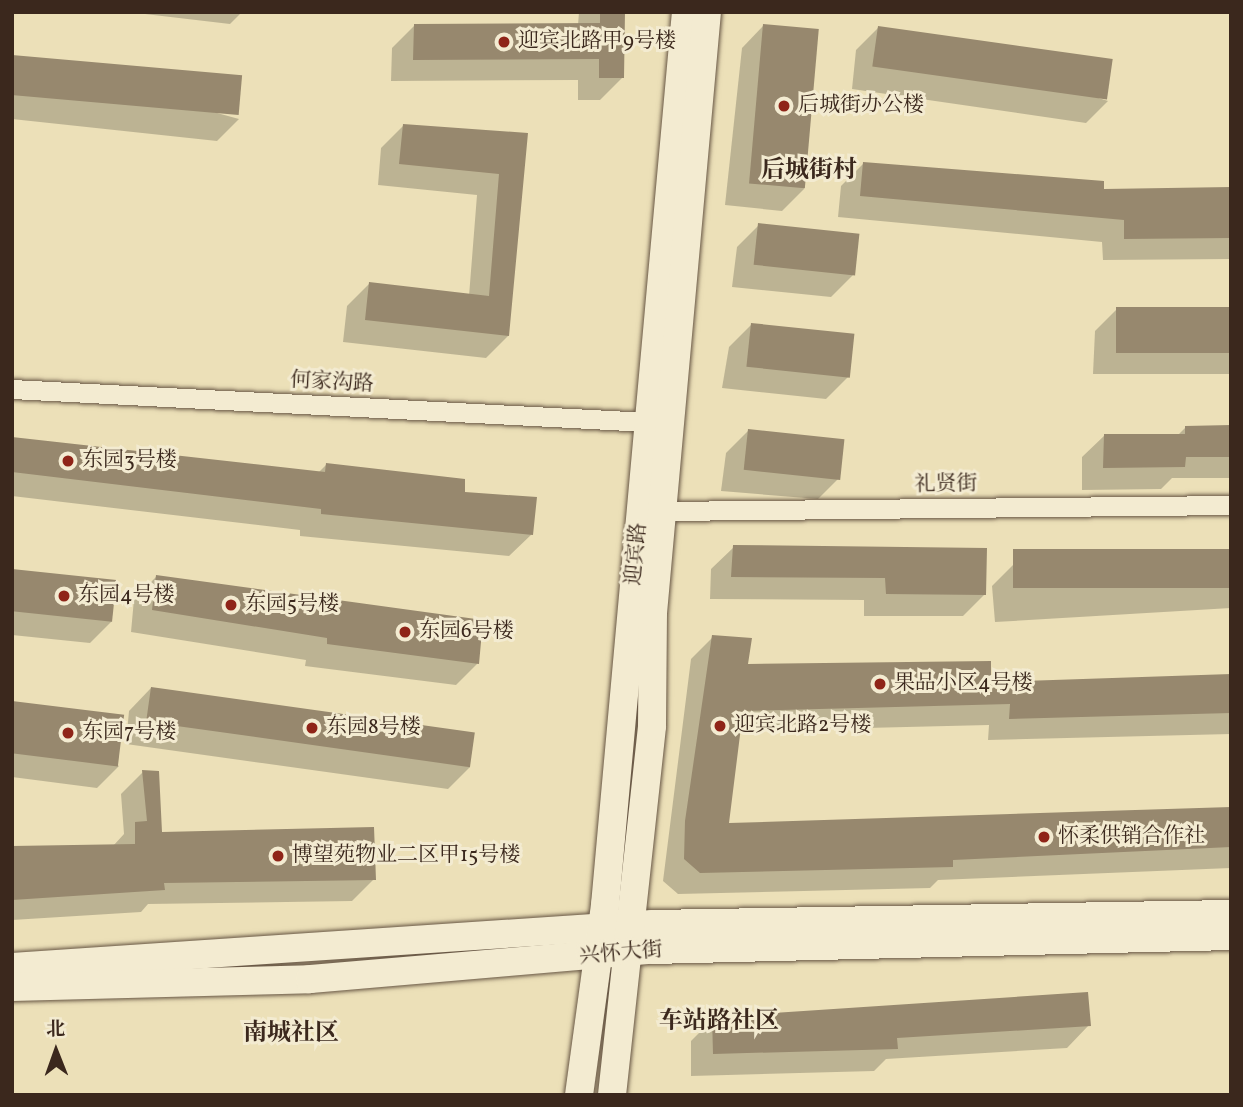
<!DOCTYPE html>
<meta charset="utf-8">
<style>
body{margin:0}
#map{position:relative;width:1243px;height:1107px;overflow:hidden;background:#ece0b8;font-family:Vollkorn,"Noto Serif SC",serif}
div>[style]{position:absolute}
.shadow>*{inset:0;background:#0003}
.building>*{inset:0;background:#97886e;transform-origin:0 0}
.roads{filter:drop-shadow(0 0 2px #675644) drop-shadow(0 0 2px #675644)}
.minor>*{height:19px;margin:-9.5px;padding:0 9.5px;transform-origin:9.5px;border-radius:9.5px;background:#f3ebd1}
.secondary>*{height:28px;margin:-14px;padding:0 14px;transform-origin:14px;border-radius:14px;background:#f3ebd1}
.dots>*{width:19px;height:19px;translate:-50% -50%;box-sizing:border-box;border:4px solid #f3ebd1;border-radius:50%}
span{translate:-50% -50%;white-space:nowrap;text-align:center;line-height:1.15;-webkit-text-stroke:6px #f3ebd1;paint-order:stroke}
.poi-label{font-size:21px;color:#3b281d}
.left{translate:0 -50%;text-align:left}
.street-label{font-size:21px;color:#3b281d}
.quarter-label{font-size:24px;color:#3b281d;font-weight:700}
.frame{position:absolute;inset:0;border:14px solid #3b281d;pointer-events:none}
.north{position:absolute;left:21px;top:1016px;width:70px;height:70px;-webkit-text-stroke:5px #f3ebd1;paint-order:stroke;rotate:359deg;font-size:19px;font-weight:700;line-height:28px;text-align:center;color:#3b281d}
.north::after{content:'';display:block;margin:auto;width:24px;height:32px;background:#3b281d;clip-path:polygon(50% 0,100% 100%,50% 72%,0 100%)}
</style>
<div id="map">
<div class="shadow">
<i style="clip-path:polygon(128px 12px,242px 12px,230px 24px)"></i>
<i style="clip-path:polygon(579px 12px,623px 12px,623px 77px,600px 100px,578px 100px,578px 80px,391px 81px,392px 48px,414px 26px,578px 25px)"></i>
<i style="clip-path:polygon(764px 25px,804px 189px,782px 211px,725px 205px,742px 48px)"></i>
<i style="clip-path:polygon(878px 28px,1108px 101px,1086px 123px,852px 89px,856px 50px)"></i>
<i style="clip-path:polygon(12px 57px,239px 119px,217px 141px,12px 119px)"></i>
<i style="clip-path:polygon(403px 126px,526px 135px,508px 336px,486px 358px,343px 342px,347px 306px,369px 284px,469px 296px,477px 195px,378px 185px,381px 148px)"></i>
<i style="clip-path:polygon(863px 164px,1102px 190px,1231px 189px,1231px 259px,1103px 260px,1102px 242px,838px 217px,841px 186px)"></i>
<i style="clip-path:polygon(759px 225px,853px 275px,831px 297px,732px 287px,737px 247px)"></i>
<i style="clip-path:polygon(1117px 309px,1231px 309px,1231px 374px,1093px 374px,1095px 331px)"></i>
<i style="clip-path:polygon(752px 324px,848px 377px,826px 399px,722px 388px,729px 347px)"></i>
<i style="clip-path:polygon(1231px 426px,1231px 478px,1172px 478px,1161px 489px,1082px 490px,1082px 457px,1105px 435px,1178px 435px,1186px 427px)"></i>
<i style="clip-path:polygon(748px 431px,840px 477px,818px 499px,721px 491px,726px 453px)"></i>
<i style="clip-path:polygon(12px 438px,318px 473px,326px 465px,464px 493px,532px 534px,509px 556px,300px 536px,300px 530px,12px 496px)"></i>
<i style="clip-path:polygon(734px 547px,985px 594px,963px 616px,864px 616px,864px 600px,710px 599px,711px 569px)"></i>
<i style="clip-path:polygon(1231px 551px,1231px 608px,995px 622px,992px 586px,1014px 564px)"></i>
<i style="clip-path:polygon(12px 571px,112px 621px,90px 643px,12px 635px)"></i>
<i style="clip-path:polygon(156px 577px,478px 663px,456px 685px,305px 666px,306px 660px,131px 632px,134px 599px)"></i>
<i style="clip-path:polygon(713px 637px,746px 665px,989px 684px,1231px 675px,1231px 734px,988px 740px,989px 725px,738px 731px,727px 825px,1231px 808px,1231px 868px,938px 880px,930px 888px,678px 894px,663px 881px,691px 659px)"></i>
<i style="clip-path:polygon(151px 688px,470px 767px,448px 789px,126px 744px,129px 711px)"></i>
<i style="clip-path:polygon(12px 703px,119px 766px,97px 788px,12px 777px)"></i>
<i style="clip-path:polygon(143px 772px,160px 834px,374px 879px,352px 901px,148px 904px,141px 912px,12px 920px,12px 848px,113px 846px,124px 834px,121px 794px)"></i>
<i style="clip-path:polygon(713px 1019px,1089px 1025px,1067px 1048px,886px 1059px,874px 1071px,691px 1076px,691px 1041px)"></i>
</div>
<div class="building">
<i style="clip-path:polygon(600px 12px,625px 12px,624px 78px,599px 78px,599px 59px,413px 60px,414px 24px,600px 23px)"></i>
<i style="left:763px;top:24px;width:56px;height:160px;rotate:5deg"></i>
<i style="left:878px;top:26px;width:237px;height:41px;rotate:8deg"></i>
<i style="left:12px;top:55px;width:231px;height:40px;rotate:5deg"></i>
<i style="clip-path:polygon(403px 124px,528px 133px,509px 336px,365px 320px,369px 282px,489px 296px,499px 174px,399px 164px)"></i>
<i style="clip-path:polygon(863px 162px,1104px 181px,1104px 189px,1231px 187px,1231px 238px,1124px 239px,1124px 220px,860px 196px)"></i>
<i style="left:758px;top:223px;width:102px;height:42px;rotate:6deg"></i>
<i style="left:1116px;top:307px;width:115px;height:46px"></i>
<i style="left:751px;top:323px;width:104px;height:44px;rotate:6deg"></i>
<i style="clip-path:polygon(1231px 425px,1231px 457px,1186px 457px,1185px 467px,1103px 468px,1104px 434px,1185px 434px,1185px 426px)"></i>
<i style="left:748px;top:429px;width:97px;height:41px;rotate:6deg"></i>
<i style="clip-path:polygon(12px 437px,325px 472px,326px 463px,465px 479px,465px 492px,537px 497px,533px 535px,321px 514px,321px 509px,12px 472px)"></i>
<i style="clip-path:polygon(733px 545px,987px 548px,986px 595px,886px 594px,885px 578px,731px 577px)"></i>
<i style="left:1231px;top:549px;width:39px;height:218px;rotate:90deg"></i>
<i style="left:12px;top:569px;width:105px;height:42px;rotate:6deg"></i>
<i style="clip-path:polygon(156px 575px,483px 620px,479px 664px,327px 644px,327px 638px,152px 610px)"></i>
<i style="clip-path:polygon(712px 635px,752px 638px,748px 664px,991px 661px,991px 682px,1231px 674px,1231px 713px,1009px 719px,1010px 704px,743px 711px,729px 823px,1231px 807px,1231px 847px,953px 860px,953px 867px,700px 873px,684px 859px,685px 821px)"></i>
<i style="left:151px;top:687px;width:327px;height:35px;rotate:8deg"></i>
<i style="left:12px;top:701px;width:113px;height:52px;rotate:7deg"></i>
<i style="clip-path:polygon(142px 770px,159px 771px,162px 832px,374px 827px,376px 880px,164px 883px,165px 890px,12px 900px,12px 846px,135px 844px,135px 822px,147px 821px)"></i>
<i style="clip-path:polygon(1088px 992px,1091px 1026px,897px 1038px,898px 1049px,713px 1054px,712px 1017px)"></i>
</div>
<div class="roads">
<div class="minor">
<i style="left:12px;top:389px;width:638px;rotate:2.97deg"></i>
<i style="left:662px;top:511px;width:569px;rotate:-0.6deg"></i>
</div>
<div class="secondary">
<i style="left:12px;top:967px;width:642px;rotate:-3.84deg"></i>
<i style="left:653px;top:924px;width:578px;rotate:-0.99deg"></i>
<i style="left:12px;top:987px;width:298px;rotate:-1.5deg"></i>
<i style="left:310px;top:979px;width:342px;rotate:-4.9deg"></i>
<i style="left:651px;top:950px;width:580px;rotate:-1.38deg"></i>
<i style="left:579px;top:1095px;width:192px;rotate:-82.2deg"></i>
<i style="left:605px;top:905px;width:897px;rotate:-84.82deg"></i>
<i style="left:612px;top:1095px;width:371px;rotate:-83.8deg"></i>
<i style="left:652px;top:726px;width:113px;rotate:-89.5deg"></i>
<i style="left:653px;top:613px;width:603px;rotate:-84.87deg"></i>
</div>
</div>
<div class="dots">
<i style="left:504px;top:42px;background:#8f2418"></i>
<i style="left:784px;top:106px;background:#8f2418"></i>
<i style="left:68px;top:461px;background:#8f2418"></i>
<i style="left:64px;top:596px;background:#8f2418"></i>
<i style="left:231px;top:605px;background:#8f2418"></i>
<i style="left:405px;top:632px;background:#8f2418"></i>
<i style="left:880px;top:684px;background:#8f2418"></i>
<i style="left:720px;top:726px;background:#8f2418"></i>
<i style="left:312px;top:728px;background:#8f2418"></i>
<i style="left:68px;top:733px;background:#8f2418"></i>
<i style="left:1044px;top:837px;background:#8f2418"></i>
<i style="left:278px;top:856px;background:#8f2418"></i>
</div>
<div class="poi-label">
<span class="left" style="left:518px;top:42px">迎宾北路甲9号楼</span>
<span class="left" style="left:798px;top:106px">后城街办公楼</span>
<span class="left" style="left:82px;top:461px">东园3号楼</span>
<span class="left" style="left:78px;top:596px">东园4号楼</span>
<span class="left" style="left:245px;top:605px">东园5号楼</span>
<span class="left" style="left:419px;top:632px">东园6号楼</span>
<span class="left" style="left:894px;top:684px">果品小区4号楼</span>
<span class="left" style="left:734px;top:726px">迎宾北路2号楼</span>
<span class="left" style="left:326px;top:728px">东园8号楼</span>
<span class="left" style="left:82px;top:733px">东园7号楼</span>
<span class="left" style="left:1058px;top:837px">怀柔供销合作社</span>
<span class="left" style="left:292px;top:856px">博望苑物业二区甲15号楼</span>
</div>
<div class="street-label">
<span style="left:332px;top:383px;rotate:3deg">何家沟路</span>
<span style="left:946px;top:485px;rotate:-1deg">礼贤街</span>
<span style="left:637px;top:554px;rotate:-85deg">迎宾路</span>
<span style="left:621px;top:954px;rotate:-5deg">兴怀大街</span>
</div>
<div class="quarter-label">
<span style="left:809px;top:172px">后城街村</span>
<span style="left:719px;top:1023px">车站路社区</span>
<span style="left:291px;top:1035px">南城社区</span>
</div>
<div class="frame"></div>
<div class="north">北</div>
</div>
